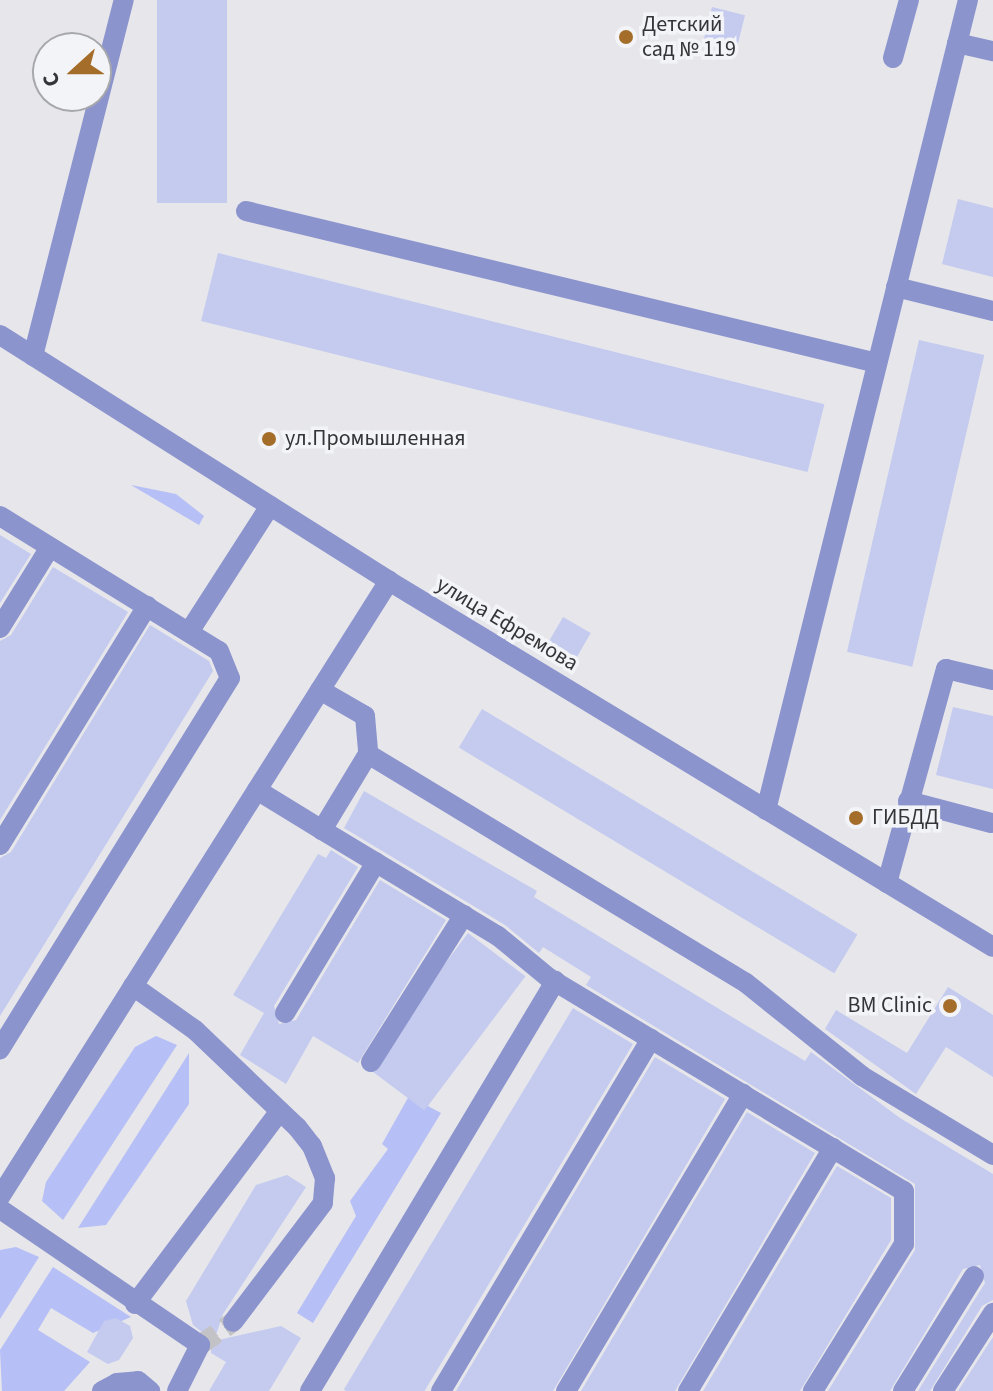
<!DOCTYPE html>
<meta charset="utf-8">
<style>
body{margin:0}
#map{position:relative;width:993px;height:1391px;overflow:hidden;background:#e6e6eb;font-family:"Source Sans 3",sans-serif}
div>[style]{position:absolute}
.green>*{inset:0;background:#b6bff6}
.building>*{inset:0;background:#c4cbef;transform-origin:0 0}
.minor-tunnel>*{height:20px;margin-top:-10px;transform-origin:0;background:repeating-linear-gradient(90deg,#c3c3c7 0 20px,transparent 0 30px)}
.minor>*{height:20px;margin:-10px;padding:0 10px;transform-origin:10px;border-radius:10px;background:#8c94cd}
.dots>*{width:22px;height:22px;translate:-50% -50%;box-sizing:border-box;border:4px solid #f3f4f8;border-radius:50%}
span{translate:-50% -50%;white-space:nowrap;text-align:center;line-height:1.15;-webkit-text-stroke:7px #f3f4f8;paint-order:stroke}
.poi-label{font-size:22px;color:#353537}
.left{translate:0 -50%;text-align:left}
.right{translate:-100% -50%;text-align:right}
.street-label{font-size:22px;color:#353537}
.north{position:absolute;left:32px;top:32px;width:80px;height:80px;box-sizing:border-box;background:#f3f4f8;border:2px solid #a7a8ab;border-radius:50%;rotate:249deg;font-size:22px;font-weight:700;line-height:32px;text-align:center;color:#353537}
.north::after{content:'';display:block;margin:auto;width:28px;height:36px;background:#a46d29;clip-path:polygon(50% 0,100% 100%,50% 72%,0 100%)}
</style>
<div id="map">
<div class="green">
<i style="clip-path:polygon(131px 485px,176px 494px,204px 516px,199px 525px)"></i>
<i style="clip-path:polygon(156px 1036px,177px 1045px,63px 1220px,42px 1201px,46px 1182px,135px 1047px)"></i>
<i style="clip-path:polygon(189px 1053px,189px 1104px,106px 1225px,78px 1228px)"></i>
<i style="clip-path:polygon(409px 1096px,441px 1113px,313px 1323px,297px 1313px,356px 1216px,350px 1201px,388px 1149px,382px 1144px)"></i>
<i style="clip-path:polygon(16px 1247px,39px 1257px,0 1319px,0 1250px)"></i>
<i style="clip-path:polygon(53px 1267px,131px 1317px,93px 1333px,51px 1308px,38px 1330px,90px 1362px,64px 1391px,2px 1391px,0 1350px)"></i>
</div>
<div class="building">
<i style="left:157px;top:0;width:70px;height:203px"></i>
<i style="left:712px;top:7px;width:34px;height:35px;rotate:14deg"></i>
<i style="clip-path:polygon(958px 199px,993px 208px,993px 277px,942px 264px)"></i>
<i style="left:218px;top:253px;width:625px;height:70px;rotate:14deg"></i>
<i style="left:919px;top:340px;width:67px;height:320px;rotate:13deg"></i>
<i style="clip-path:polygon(0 535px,31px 554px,0 603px)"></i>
<i style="clip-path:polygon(53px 567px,128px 612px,0 820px,0 641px,11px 635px)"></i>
<i style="left:563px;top:617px;width:32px;height:28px;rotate:30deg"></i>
<i style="clip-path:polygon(150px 625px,209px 661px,213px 671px,0 1016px,0 858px,11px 852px)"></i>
<i style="clip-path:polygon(953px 707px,993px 716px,993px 789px,936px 775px)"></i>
<i style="left:482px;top:709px;width:438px;height:45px;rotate:31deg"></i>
<i style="clip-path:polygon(364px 791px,537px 891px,534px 897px,805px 1061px,811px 1052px,900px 1118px,993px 1174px,993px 1300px,982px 1306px,930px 1391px,918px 1391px,985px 1283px,980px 1265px,963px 1269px,890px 1391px,828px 1391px,915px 1250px,915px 1184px,586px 985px,591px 977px,543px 947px,539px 953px,505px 925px,344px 828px)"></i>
<i style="clip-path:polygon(331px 850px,358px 867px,274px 1006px,279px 1024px,296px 1020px,380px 880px,446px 920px,358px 1063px,313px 1036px,286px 1084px,240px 1055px,264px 1013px,233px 995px,318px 854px,326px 858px)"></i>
<i style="left:468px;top:933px;width:72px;height:168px;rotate:37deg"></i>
<i style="clip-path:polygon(948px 987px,993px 1015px,993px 1077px,946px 1047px,916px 1094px,825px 1029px,836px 1010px,907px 1053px)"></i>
<i style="left:573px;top:1008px;width:70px;height:445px;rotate:31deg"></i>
<i style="clip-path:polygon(655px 1057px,725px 1099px,553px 1391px,456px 1391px)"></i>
<i style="clip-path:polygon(747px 1112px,815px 1153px,675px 1391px,581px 1391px)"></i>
<i style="clip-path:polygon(837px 1166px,891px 1198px,891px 1240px,800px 1391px,703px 1391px)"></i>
<i style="clip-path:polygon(287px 1175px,306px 1187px,223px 1314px,214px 1341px,281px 1326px,301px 1338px,269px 1391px,209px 1391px,226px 1362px,211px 1353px,212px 1340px,193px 1325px,186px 1301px,256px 1185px)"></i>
<i style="clip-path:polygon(116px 1318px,130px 1326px,133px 1338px,119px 1360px,108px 1364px,87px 1352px,104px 1321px)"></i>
<i style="clip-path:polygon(993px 1337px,993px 1391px,958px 1391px)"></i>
</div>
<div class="minor-tunnel">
<i style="left:200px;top:1345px;width:40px;rotate:-34.9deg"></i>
</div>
<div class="minor">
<i style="left:957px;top:43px;width:37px;rotate:13deg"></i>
<i style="left:893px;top:58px;width:60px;rotate:-74.6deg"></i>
<i style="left:246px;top:211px;width:649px;rotate:13.54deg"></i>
<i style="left:896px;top:287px;width:100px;rotate:13.9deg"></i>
<i style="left:0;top:335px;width:460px;rotate:32.3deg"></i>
<i style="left:389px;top:581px;width:706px;rotate:31.21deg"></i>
<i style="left:33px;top:356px;width:367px;rotate:-75.7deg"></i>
<i style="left:0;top:516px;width:257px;rotate:31.7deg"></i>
<i style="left:219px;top:651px;width:29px;rotate:68deg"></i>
<i style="left:230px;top:678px;width:437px;rotate:121.8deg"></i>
<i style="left:0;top:628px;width:95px;rotate:-58.3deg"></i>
<i style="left:189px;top:632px;width:150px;rotate:-57.3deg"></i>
<i style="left:320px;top:690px;width:52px;rotate:30deg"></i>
<i style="left:365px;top:716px;width:38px;rotate:85deg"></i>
<i style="left:368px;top:754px;width:89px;rotate:121.2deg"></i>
<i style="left:322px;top:830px;width:205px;rotate:31.1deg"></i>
<i style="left:498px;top:936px;width:66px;rotate:39.5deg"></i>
<i style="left:549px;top:978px;width:414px;rotate:31deg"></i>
<i style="left:904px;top:1191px;width:53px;rotate:90deg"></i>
<i style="left:904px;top:1244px;width:173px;rotate:121.8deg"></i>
<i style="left:368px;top:754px;width:442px;rotate:31.2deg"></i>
<i style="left:746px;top:983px;width:149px;rotate:38.7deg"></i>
<i style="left:862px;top:1076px;width:153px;rotate:31.1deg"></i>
<i style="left:257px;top:790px;width:76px;rotate:31.6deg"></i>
<i style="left:908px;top:801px;width:86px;rotate:14.8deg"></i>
<i style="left:766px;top:810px;width:835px;rotate:-76deg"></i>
<i style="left:0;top:845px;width:281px;rotate:-58.4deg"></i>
<i style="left:887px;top:883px;width:222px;rotate:-74.6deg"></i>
<i style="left:946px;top:669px;width:48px;rotate:13.2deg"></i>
<i style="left:133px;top:986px;width:76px;rotate:35.4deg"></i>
<i style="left:195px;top:1030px;width:141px;rotate:43.6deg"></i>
<i style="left:297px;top:1127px;width:24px;rotate:52deg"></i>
<i style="left:312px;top:1146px;width:35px;rotate:68deg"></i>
<i style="left:325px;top:1178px;width:25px;rotate:95deg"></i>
<i style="left:323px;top:1203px;width:149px;rotate:127.1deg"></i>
<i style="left:285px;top:1013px;width:176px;rotate:-58.9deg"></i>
<i style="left:371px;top:1062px;width:174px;rotate:-57.7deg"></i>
<i style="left:0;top:1197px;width:729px;rotate:-57.73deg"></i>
<i style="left:0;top:1209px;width:242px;rotate:34.2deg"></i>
<i style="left:200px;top:1345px;width:51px;rotate:116.6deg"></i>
<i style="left:135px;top:1304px;width:241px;rotate:-53.1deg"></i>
<i style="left:102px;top:1391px;width:17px;rotate:-28deg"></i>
<i style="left:117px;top:1383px;width:21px;rotate:-5deg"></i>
<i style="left:138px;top:1381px;width:16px;rotate:40deg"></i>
<i style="left:310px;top:1391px;width:478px;rotate:-59.1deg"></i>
<i style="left:441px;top:1391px;width:410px;rotate:-59.2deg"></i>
<i style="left:566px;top:1391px;width:346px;rotate:-59.2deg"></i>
<i style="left:688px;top:1391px;width:283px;rotate:-59.2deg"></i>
<i style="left:903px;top:1391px;width:135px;rotate:-58.3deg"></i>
<i style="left:943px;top:1391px;width:93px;rotate:-57.3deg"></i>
</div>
<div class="dots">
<i style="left:626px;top:37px;background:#a46d29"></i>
<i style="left:269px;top:439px;background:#a46d29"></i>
<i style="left:856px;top:818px;background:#a46d29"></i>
<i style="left:950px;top:1006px;background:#a46d29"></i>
</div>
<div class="poi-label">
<span class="left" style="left:642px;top:37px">Детский<br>сад № 119</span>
<span class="left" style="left:285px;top:439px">ул.Промышленная</span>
<span class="left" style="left:872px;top:818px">ГИБДД</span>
<span class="right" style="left:932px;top:1006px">BM Clinic</span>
</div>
<div class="street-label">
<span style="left:507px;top:624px;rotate:31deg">улица Ефремова</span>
</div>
<div class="north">С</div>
</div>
